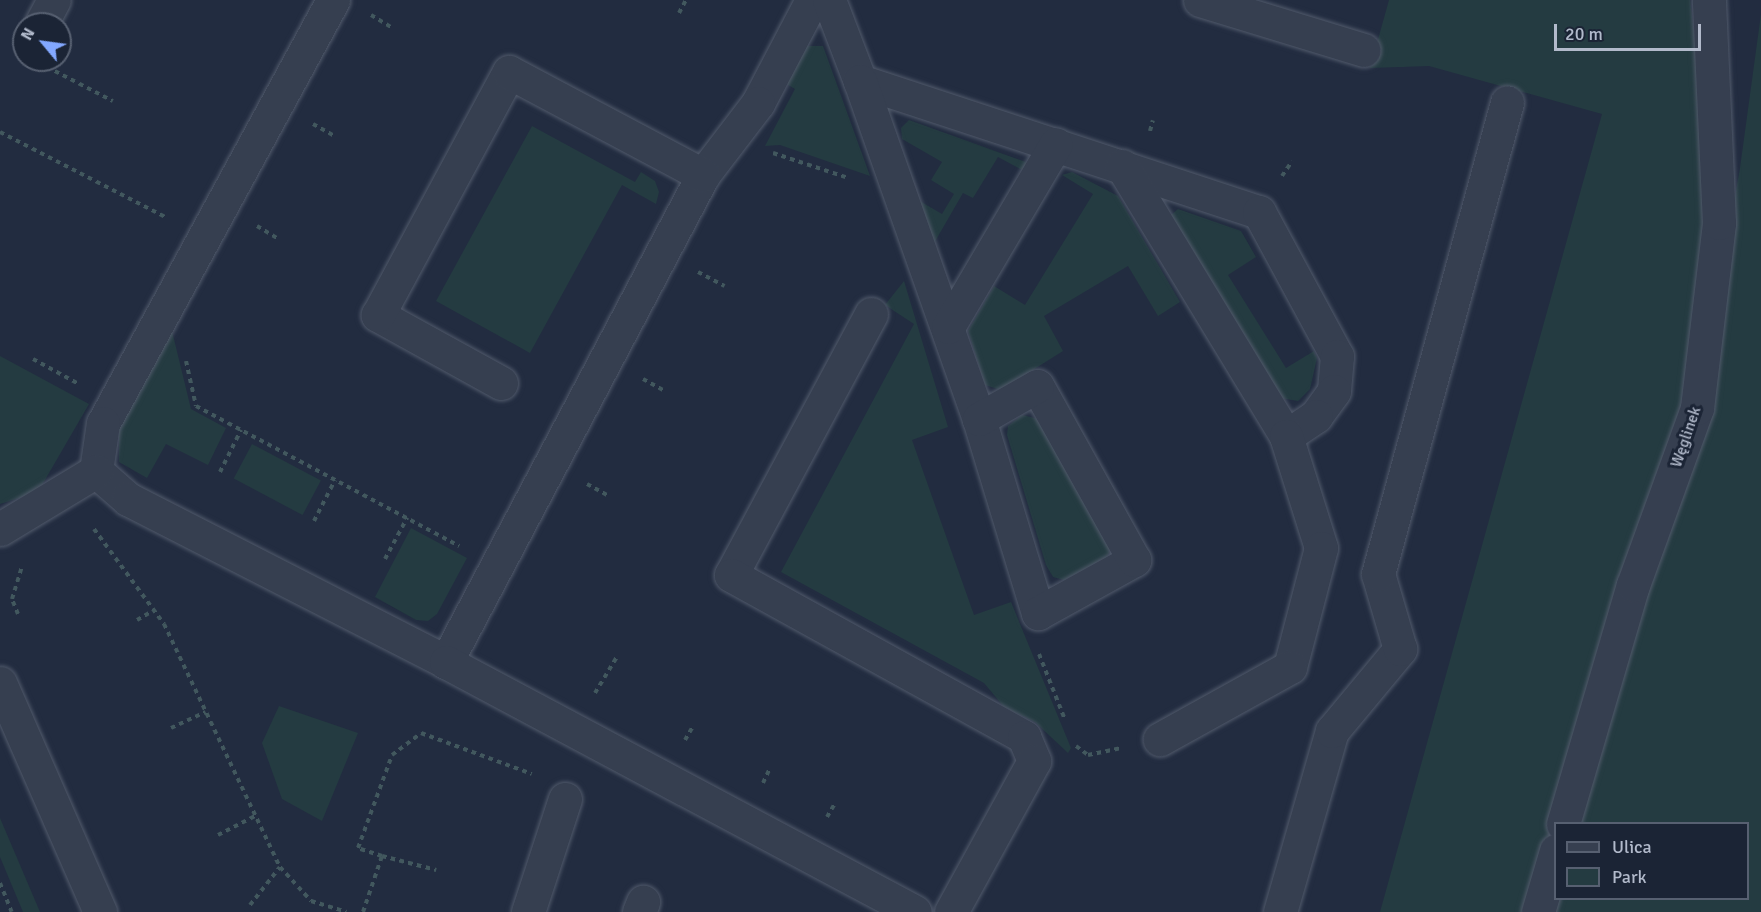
<!DOCTYPE html>
<meta charset="utf-8">
<style>
body{margin:0}
#map{position:relative;width:1761px;height:912px;overflow:hidden;background:#222c40;font-family:Signika,sans-serif}
div>[style]{position:absolute}
.green>*{inset:0;background:#243b41;transform-origin:0 0}
.path>*{height:4px;margin-top:-2px;transform-origin:0;background:repeating-linear-gradient(90deg,#42585e 0 4.5px,transparent 0 9px)}
.roads{filter:drop-shadow(0 0 2px #515a6b) drop-shadow(0 0 2px #515a6b)}
.minor>*{height:33px;margin:-16.5px;padding:0 16.5px;transform-origin:16.5px;border-radius:16.5px;background:#363f50}
span{translate:-50% -50%;white-space:nowrap;text-align:center;line-height:1.15;-webkit-text-stroke:6px #1b2435;paint-order:stroke}
.street-label{font-size:16px;color:#b2bacb}
.legend{position:absolute;left:1554px;top:822px;width:195px;height:78px;box-sizing:border-box;background:#1b2435;border:2px solid #576071;margin:0;padding:8px 10px;list-style:none;font-size:18px;color:#b2bacb}
.legend li{display:flex;align-items:center;gap:12px;height:30px}
.legend b{width:30px;border:2px solid #576071}
.north{position:absolute;left:12px;top:12px;width:60px;height:60px;box-sizing:border-box;background:#1b2435;border:2px solid #576071;border-radius:50%;rotate:299deg;font-size:16px;font-weight:700;line-height:24px;text-align:center;color:#b2bacb}
.north::after{content:'';display:block;margin:auto;width:21px;height:27px;background:#83a8ff;clip-path:polygon(50% 0,100% 100%,50% 72%,0 100%)}
.scale{position:absolute;left:1554px;top:24px;width:147px;height:27px;box-sizing:border-box;border:3px solid #b2bacb;border-top:0;padding-left:8px;font-size:18px;line-height:21px;white-space:nowrap;color:#b2bacb;-webkit-text-stroke:4px #1b2435;paint-order:stroke}
</style>
<div id="map">
<div class="green">
<i style="clip-path:polygon(evenodd,1389px 0,1690px 0,1708px 146px,1698px 404px,1740px 168px,1761px 14px,1761px 912px,1380px 912px,1602px 114px,1429px 66px,1370px 68px,1389px 0,1556px 824px,1748px 824px,1748px 898px,1556px 898px,1556px 824px)"></i>
<i style="clip-path:polygon(806px 46px,823px 46px,870px 176px,780px 145px,765px 146px,795px 89px,785px 83px)"></i>
<i style="clip-path:polygon(909px 120px,1026px 162px,1024px 171px,998px 157px,973px 198px,963px 193px,933px 245px,918px 200px,942px 214px,954px 194px,931px 180px,942px 162px,902px 139px,901px 128px)"></i>
<i style="clip-path:polygon(532px 126px,635px 182px,641px 172px,655px 181px,659px 192px,656px 204px,622px 185px,530px 353px,436px 301px)"></i>
<i style="clip-path:polygon(1072px 172px,1118px 196px,1180px 302px,1158px 316px,1128px 266px,1044px 316px,1063px 351px,1001px 390px,985px 385px,968px 331px,994px 286px,1025px 305px,1093px 194px,1062px 175px)"></i>
<i style="clip-path:polygon(1178px 209px,1241px 231px,1256px 257px,1228px 275px,1286px 368px,1314px 351px,1317px 358px,1310px 389px,1298px 401px,1280px 398px,1173px 220px,1171px 215px)"></i>
<i style="clip-path:polygon(904px 281px,948px 427px,912px 440px,974px 615px,1011px 602px,1071px 748px,1068px 753px,1035px 722px,1004px 707px,984px 683px,781px 572px,914px 324px,885px 305px)"></i>
<i style="clip-path:polygon(172px 331px,191px 409px,226px 428px,208px 465px,166px 444px,147px 478px,119px 462px,119px 428px)"></i>
<i style="clip-path:polygon(0 356px,89px 404px,38px 492px,0 504px)"></i>
<i style="clip-path:polygon(1022px 415px,1039px 419px,1112px 546px,1107px 557px,1064px 580px,1053px 577px,1046px 565px,1007px 435px,1008px 426px)"></i>
<i style="left:252px;top:444px;width:78px;height:39px;rotate:28deg"></i>
<i style="clip-path:polygon(411px 528px,467px 558px,437px 614px,428px 621px,416px 620px,375px 597px)"></i>
<i style="clip-path:polygon(279px 706px,358px 733px,322px 821px,282px 799px,262px 743px)"></i>
<i style="clip-path:polygon(0 818px,40px 912px,23px 912px,0 857px)"></i>
</div>
<div class="path">
<i style="left:679px;top:13px;width:15px;rotate:-62deg"></i>
<i style="left:371px;top:15px;width:23px;rotate:31deg"></i>
<i style="left:47px;top:67px;width:74px;rotate:27.3deg"></i>
<i style="left:313px;top:124px;width:23px;rotate:29deg"></i>
<i style="left:1150px;top:131px;width:11px;rotate:-75deg"></i>
<i style="left:0;top:132px;width:188px;rotate:27.2deg"></i>
<i style="left:773px;top:153px;width:79px;rotate:18.4deg"></i>
<i style="left:1282px;top:176px;width:18px;rotate:-56deg"></i>
<i style="left:257px;top:226px;width:23px;rotate:31deg"></i>
<i style="left:698px;top:272px;width:30px;rotate:28deg"></i>
<i style="left:33px;top:359px;width:50px;rotate:28.6deg"></i>
<i style="left:186px;top:361px;width:46px;rotate:77.5deg"></i>
<i style="left:196px;top:406px;width:298px;rotate:28deg"></i>
<i style="left:643px;top:379px;width:26px;rotate:29deg"></i>
<i style="left:220px;top:472px;width:47px;rotate:-63.4deg"></i>
<i style="left:587px;top:484px;width:26px;rotate:29deg"></i>
<i style="left:314px;top:521px;width:46px;rotate:-62.9deg"></i>
<i style="left:94px;top:529px;width:118px;rotate:53.6deg"></i>
<i style="left:164px;top:624px;width:269px;rotate:64.5deg"></i>
<i style="left:280px;top:867px;width:46px;rotate:47.6deg"></i>
<i style="left:311px;top:901px;width:37px;rotate:17deg"></i>
<i style="left:385px;top:559px;width:47px;rotate:-61.8deg"></i>
<i style="left:18px;top:614px;width:16px;rotate:-112deg"></i>
<i style="left:12px;top:599px;width:34px;rotate:-73deg"></i>
<i style="left:137px;top:620px;width:20px;rotate:-30deg"></i>
<i style="left:1039px;top:654px;width:68px;rotate:68.4deg"></i>
<i style="left:595px;top:693px;width:44px;rotate:-58.8deg"></i>
<i style="left:171px;top:728px;width:38px;rotate:-25deg"></i>
<i style="left:685px;top:740px;width:14px;rotate:-60deg"></i>
<i style="left:1076px;top:746px;width:15px;rotate:37deg"></i>
<i style="left:1088px;top:755px;width:34px;rotate:-12deg"></i>
<i style="left:763px;top:783px;width:14px;rotate:-65deg"></i>
<i style="left:827px;top:817px;width:14px;rotate:-60deg"></i>
<i style="left:218px;top:835px;width:42px;rotate:-27.2deg"></i>
<i style="left:382px;top:856px;width:56px;rotate:14.5deg"></i>
<i style="left:0;top:883px;width:31px;rotate:68deg"></i>
<i style="left:250px;top:905px;width:48px;rotate:-51.7deg"></i>
<i style="left:363px;top:912px;width:59px;rotate:-71.3deg"></i>
<i style="left:382px;top:856px;width:25px;rotate:-162deg"></i>
<i style="left:358px;top:848px;width:99px;rotate:-69.9deg"></i>
<i style="left:392px;top:755px;width:36px;rotate:-37deg"></i>
<i style="left:421px;top:733px;width:118px;rotate:20.3deg"></i>
</div>
<div class="roads">
<div class="minor">
<i style="left:333px;top:0;width:481px;rotate:118.5deg"></i>
<i style="left:103px;top:423px;width:49px;rotate:98.3deg"></i>
<i style="left:96px;top:471px;width:43px;rotate:41.2deg"></i>
<i style="left:128px;top:499px;width:357px;rotate:27.1deg"></i>
<i style="left:812px;top:0;width:116px;rotate:117.7deg"></i>
<i style="left:758px;top:103px;width:91px;rotate:127.4deg"></i>
<i style="left:703px;top:175px;width:551px;rotate:117.82deg"></i>
<i style="left:446px;top:662px;width:531px;rotate:28.06deg"></i>
<i style="left:829px;top:0;width:87px;rotate:69.1deg"></i>
<i style="left:860px;top:81px;width:420px;rotate:18.2deg"></i>
<i style="left:1259px;top:212px;width:164px;rotate:61.6deg"></i>
<i style="left:1337px;top:356px;width:35px;rotate:95deg"></i>
<i style="left:1334px;top:391px;width:31px;rotate:126deg"></i>
<i style="left:1316px;top:416px;width:36px;rotate:146deg"></i>
<i style="left:1200px;top:0;width:171px;rotate:17deg"></i>
<i style="left:41px;top:24px;width:27px;rotate:-62deg"></i>
<i style="left:860px;top:81px;width:358px;rotate:70.6deg"></i>
<i style="left:979px;top:419px;width:203px;rotate:73.1deg"></i>
<i style="left:1038px;top:613px;width:110px;rotate:-28.9deg"></i>
<i style="left:1134px;top:560px;width:199px;rotate:-119.1deg"></i>
<i style="left:1037px;top:386px;width:67px;rotate:150.4deg"></i>
<i style="left:1122px;top:166px;width:316px;rotate:58.7deg"></i>
<i style="left:1286px;top:436px;width:117px;rotate:72.6deg"></i>
<i style="left:1321px;top:548px;width:123px;rotate:104.6deg"></i>
<i style="left:1290px;top:667px;width:149px;rotate:151deg"></i>
<i style="left:871px;top:314px;width:296px;rotate:118.2deg"></i>
<i style="left:731px;top:575px;width:335px;rotate:28.9deg"></i>
<i style="left:1024px;top:737px;width:26px;rotate:67deg"></i>
<i style="left:1034px;top:761px;width:172px;rotate:118.8deg"></i>
<i style="left:948px;top:327px;width:212px;rotate:-59.5deg"></i>
<i style="left:501px;top:383px;width:141px;rotate:-151.1deg"></i>
<i style="left:378px;top:315px;width:276px;rotate:-61.7deg"></i>
<i style="left:509px;top:72px;width:220px;rotate:28deg"></i>
<i style="left:0;top:529px;width:112px;rotate:-31.1deg"></i>
<i style="left:0;top:683px;width:250px;rotate:66.4deg"></i>
<i style="left:1563px;top:824px;width:249px;rotate:-73.7deg"></i>
<i style="left:1633px;top:585px;width:188px;rotate:-70.1deg"></i>
<i style="left:1697px;top:408px;width:186px;rotate:-83.2deg"></i>
<i style="left:1719px;top:223px;width:223px;rotate:-92.6deg"></i>
<i style="left:528px;top:912px;width:119px;rotate:-71.9deg"></i>
<i style="left:639px;top:912px;width:11px;rotate:-68deg"></i>
<i style="left:1280px;top:912px;width:188px;rotate:-74deg"></i>
<i style="left:1332px;top:731px;width:107px;rotate:-50.3deg"></i>
<i style="left:1400px;top:649px;width:78px;rotate:-106.3deg"></i>
<i style="left:1378px;top:574px;width:489px;rotate:-74.7deg"></i>
<i style="left:1538px;top:912px;width:64px;rotate:-73.6deg"></i>
</div>
</div>
<div class="street-label">
<span style="left:1686px;top:437px;rotate:-71deg">Węglinek</span>
</div>
<ul class="legend">
<li><b style="height:8px;background:#363f50"></b>Ulica</li>
<li><b style="height:16px;background:#243b41"></b>Park</li>
</ul>
<div class="north">N</div>
<div class="scale">20 m</div>
</div>
